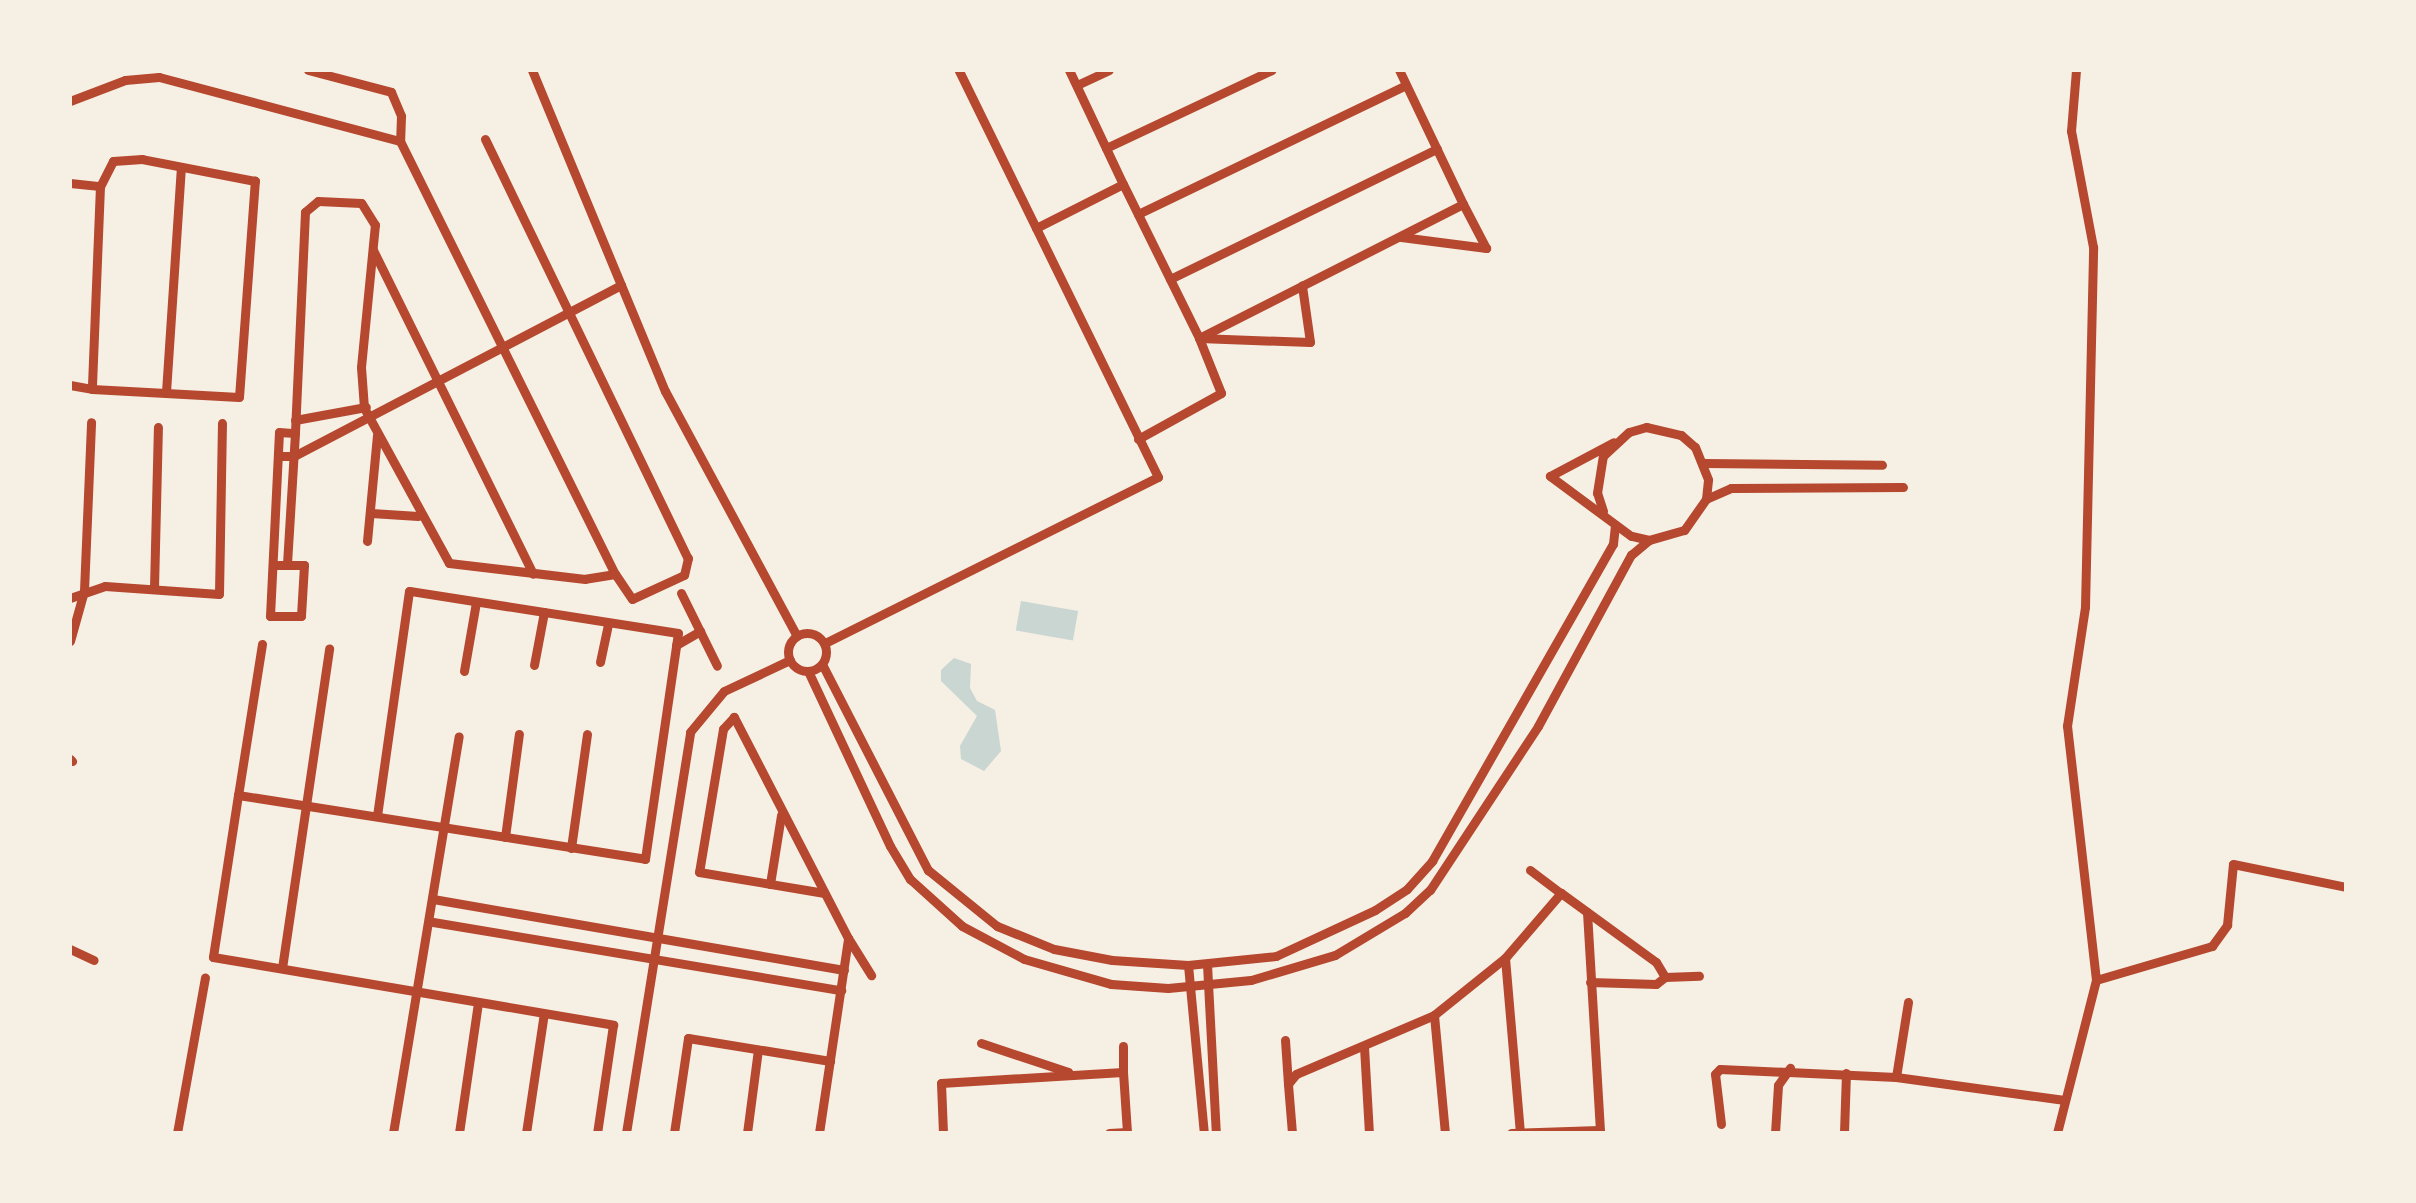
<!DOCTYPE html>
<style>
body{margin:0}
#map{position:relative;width:2416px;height:1203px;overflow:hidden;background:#f6efe4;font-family:Arial,sans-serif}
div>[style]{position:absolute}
.water>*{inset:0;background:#c9d6d2;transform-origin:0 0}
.minor>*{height:9px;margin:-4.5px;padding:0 4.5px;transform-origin:4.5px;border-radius:4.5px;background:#b5482f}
.minor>.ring{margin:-4.5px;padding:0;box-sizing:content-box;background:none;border:9px solid #b5482f;border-radius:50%}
span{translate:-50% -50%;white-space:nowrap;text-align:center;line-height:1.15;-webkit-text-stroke:10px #f6efe4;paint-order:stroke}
.frame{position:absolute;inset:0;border:72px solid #f6efe4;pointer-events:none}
</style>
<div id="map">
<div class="water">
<i style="left:1021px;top:601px;width:58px;height:30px;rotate:10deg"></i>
<i style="clip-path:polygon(954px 658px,971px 664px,970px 688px,977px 701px,995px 710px,1001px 751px,984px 771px,961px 759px,960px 746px,977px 716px,941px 681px,941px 670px)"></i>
</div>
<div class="minor">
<i style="left:308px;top:70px;width:86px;rotate:14.8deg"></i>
<i style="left:391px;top:92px;width:26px;rotate:67deg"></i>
<i style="left:401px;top:116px;width:25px;rotate:92deg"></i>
<i style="left:1069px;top:70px;width:126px;rotate:64.7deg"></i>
<i style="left:1077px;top:85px;width:35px;rotate:-25deg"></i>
<i style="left:70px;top:101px;width:59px;rotate:-20.9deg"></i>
<i style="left:125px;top:80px;width:34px;rotate:-5deg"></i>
<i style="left:159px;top:77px;width:249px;rotate:14.9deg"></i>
<i style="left:400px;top:141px;width:483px;rotate:63.6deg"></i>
<i style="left:615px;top:574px;width:30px;rotate:171deg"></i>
<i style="left:585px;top:579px;width:137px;rotate:-173.3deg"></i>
<i style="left:449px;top:563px;width:177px;rotate:-118.7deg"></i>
<i style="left:364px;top:408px;width:41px;rotate:-94.2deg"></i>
<i style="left:361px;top:367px;width:143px;rotate:-84.4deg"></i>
<i style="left:375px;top:225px;width:26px;rotate:-122deg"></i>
<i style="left:361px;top:203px;width:43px;rotate:-177.3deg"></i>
<i style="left:318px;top:201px;width:17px;rotate:140deg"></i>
<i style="left:305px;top:212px;width:221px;rotate:92.6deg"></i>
<i style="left:485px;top:139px;width:466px;rotate:64.2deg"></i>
<i style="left:688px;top:558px;width:17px;rotate:103deg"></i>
<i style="left:684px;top:575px;width:57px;rotate:155.2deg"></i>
<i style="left:632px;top:599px;width:30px;rotate:-124deg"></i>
<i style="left:1106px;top:148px;width:183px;rotate:-25.2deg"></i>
<i style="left:70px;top:183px;width:30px;rotate:6deg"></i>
<i style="left:1138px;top:214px;width:297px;rotate:-25.7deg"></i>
<i style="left:1036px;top:228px;width:97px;rotate:-26.8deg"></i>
<i style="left:1123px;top:184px;width:172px;rotate:63.7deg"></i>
<i style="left:1199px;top:338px;width:111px;rotate:2.1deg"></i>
<i style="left:1310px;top:342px;width:57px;rotate:-98.1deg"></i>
<i style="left:1401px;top:237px;width:86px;rotate:7.4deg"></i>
<i style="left:1486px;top:248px;width:50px;rotate:-117.6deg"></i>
<i style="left:373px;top:250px;width:361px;rotate:63.7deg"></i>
<i style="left:1170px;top:279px;width:297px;rotate:-26deg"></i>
<i style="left:621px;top:285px;width:115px;rotate:67.5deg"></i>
<i style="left:665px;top:391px;width:278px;rotate:61.7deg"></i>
<i style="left:70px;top:385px;width:22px;rotate:10deg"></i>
<i style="left:92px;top:389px;width:147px;rotate:3.1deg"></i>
<i style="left:239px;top:397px;width:217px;rotate:-85.8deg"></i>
<i style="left:255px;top:181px;width:115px;rotate:-169deg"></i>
<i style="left:142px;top:159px;width:29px;rotate:176deg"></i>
<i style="left:113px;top:161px;width:28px;rotate:117deg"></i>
<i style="left:100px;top:186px;width:203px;rotate:92.3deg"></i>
<i style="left:166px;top:392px;width:225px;rotate:-86.2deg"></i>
<i style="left:295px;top:420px;width:72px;rotate:-10.4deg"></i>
<i style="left:1138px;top:439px;width:95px;rotate:-29deg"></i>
<i style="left:1221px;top:393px;width:59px;rotate:-111.8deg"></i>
<i style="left:1199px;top:338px;width:296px;rotate:-26.9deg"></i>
<i style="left:1463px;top:204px;width:148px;rotate:-115.5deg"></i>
<i style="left:278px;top:456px;width:16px"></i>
<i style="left:294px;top:456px;width:369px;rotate:-27.6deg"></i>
<i style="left:621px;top:285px;width:233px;rotate:-112.5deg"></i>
<i style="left:1704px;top:463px;width:178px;rotate:0.6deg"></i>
<i style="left:1706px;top:499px;width:27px;rotate:-24deg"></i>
<i style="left:1731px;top:488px;width:172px;rotate:-0.3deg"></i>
<i style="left:1603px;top:511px;width:19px;rotate:-108deg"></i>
<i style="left:1597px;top:493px;width:37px;rotate:-81deg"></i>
<i style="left:1603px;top:456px;width:35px;rotate:-43deg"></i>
<i style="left:1629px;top:432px;width:18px;rotate:-16deg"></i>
<i style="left:1646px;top:427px;width:36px;rotate:13deg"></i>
<i style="left:1681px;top:435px;width:18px;rotate:41deg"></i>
<i style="left:1695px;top:447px;width:35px;rotate:68deg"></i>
<i style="left:1708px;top:480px;width:19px;rotate:96deg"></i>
<i style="left:1706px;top:499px;width:38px;rotate:125deg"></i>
<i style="left:1684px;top:530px;width:36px;rotate:164deg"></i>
<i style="left:1649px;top:540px;width:18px;rotate:-167deg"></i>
<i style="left:1631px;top:536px;width:101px;rotate:-143.5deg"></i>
<i style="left:1550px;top:476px;width:72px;rotate:-28deg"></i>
<i style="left:371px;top:513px;width:47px;rotate:3.7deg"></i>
<i style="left:367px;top:541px;width:106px;rotate:-84.6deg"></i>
<i style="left:273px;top:565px;width:31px"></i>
<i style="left:304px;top:565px;width:51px;rotate:93.4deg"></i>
<i style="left:301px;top:616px;width:31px;rotate:180deg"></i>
<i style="left:270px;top:616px;width:184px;rotate:-87.2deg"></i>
<i style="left:279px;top:432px;width:16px;rotate:4deg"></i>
<i style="left:295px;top:433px;width:132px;rotate:93.5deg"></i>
<i style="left:154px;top:588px;width:161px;rotate:-88.6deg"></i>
<i style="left:681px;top:593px;width:81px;rotate:63.7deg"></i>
<i style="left:70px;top:598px;width:37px;rotate:-19deg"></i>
<i style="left:105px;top:586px;width:114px;rotate:4deg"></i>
<i style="left:219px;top:594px;width:171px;rotate:-89deg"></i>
<i class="ring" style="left:788px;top:633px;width:29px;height:29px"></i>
<i style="left:70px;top:641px;width:52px;rotate:-74.4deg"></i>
<i style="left:84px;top:591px;width:169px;rotate:-87.6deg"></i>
<i style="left:825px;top:643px;width:372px;rotate:-26.5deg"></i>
<i style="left:1158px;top:477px;width:453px;rotate:-116.1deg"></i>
<i style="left:262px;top:644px;width:153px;rotate:99deg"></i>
<i style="left:238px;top:795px;width:412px;rotate:8.9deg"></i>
<i style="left:645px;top:859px;width:228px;rotate:-81.7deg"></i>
<i style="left:678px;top:633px;width:272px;rotate:-171.1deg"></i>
<i style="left:409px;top:591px;width:227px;rotate:98.1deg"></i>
<i style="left:676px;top:645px;width:28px;rotate:-30deg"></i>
<i style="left:600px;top:662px;width:40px;rotate:-78deg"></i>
<i style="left:822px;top:664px;width:232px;rotate:62.8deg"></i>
<i style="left:928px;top:870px;width:89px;rotate:39.1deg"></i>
<i style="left:997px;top:926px;width:61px;rotate:22deg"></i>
<i style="left:1054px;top:949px;width:59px;rotate:10.7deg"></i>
<i style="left:1112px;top:960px;width:76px;rotate:3.8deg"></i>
<i style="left:1188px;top:965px;width:88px;rotate:-5.8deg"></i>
<i style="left:1276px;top:956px;width:109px;rotate:-24.9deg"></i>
<i style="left:1375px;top:910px;width:38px;rotate:-33deg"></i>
<i style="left:1407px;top:889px;width:38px;rotate:-48deg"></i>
<i style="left:1432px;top:861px;width:365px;rotate:-60.3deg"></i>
<i style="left:1613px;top:544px;width:19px;rotate:-84deg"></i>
<i style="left:534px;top:665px;width:54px;rotate:-79.3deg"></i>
<i style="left:464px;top:671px;width:70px;rotate:-80.1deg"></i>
<i style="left:808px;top:671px;width:193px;rotate:64.9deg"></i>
<i style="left:890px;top:846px;width:39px;rotate:59deg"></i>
<i style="left:910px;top:879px;width:70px;rotate:42.1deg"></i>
<i style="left:962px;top:926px;width:70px;rotate:28deg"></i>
<i style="left:1024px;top:959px;width:91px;rotate:16deg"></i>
<i style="left:1111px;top:984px;width:57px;rotate:4deg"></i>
<i style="left:1168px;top:988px;width:83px;rotate:-5.5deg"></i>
<i style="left:1251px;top:980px;width:88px;rotate:-16.6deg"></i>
<i style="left:1335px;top:955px;width:82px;rotate:-31deg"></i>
<i style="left:1405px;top:913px;width:34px;rotate:-43deg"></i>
<i style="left:1430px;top:890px;width:196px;rotate:-56.6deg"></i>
<i style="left:1538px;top:726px;width:195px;rotate:-61.5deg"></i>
<i style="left:1631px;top:555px;width:23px;rotate:-40deg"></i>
<i style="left:70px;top:759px;width:3px;rotate:45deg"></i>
<i style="left:238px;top:795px;width:164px;rotate:98.8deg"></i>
<i style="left:213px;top:957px;width:406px;rotate:9.6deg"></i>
<i style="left:613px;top:1025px;width:109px;rotate:98.4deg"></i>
<i style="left:505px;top:837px;width:104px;rotate:-82.3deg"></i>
<i style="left:571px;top:848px;width:115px;rotate:-82deg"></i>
<i style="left:1530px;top:870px;width:39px;rotate:37deg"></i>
<i style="left:770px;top:884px;width:70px;rotate:-80.9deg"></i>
<i style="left:433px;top:899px;width:417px;rotate:9.8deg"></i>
<i style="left:1587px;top:912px;width:221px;rotate:86.6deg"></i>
<i style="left:433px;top:922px;width:414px;rotate:9.5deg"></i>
<i style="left:848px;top:938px;width:44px;rotate:58.1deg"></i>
<i style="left:70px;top:949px;width:26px;rotate:25deg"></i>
<i style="left:1505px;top:958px;width:176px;rotate:85.1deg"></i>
<i style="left:1207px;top:964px;width:169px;rotate:87deg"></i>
<i style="left:1188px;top:965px;width:169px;rotate:84.6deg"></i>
<i style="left:282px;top:968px;width:323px;rotate:-81.6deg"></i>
<i style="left:1665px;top:977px;width:34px;rotate:-2deg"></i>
<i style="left:2096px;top:980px;width:121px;rotate:-16.3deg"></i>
<i style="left:2212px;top:946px;width:26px;rotate:-54deg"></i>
<i style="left:2227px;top:925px;width:61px;rotate:-84.4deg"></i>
<i style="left:2233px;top:864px;width:115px;rotate:11.5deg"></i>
<i style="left:1434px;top:1015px;width:119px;rotate:84.7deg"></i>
<i style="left:1285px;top:1040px;width:44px;rotate:86.1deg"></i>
<i style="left:981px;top:1043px;width:92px;rotate:18.4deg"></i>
<i style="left:1364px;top:1047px;width:86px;rotate:86.7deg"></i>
<i style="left:1123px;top:1072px;width:26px;rotate:-90deg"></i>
<i style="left:1896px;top:1077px;width:76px;rotate:-80.9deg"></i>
<i style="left:1721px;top:1124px;width:50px;rotate:-96.8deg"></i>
<i style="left:1715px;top:1074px;width:7px;rotate:-45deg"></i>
<i style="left:1720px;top:1069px;width:176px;rotate:2.6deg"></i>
<i style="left:1896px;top:1077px;width:170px;rotate:7.8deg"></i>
<i style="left:177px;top:1133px;width:158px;rotate:-79.8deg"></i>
<i style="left:393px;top:1133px;width:402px;rotate:-80.6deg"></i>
<i style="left:459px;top:1133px;width:132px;rotate:-81.7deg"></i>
<i style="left:526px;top:1133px;width:121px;rotate:-81.5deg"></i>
<i style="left:626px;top:1133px;width:406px;rotate:-80.9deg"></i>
<i style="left:690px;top:732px;width:53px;rotate:-50.3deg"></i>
<i style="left:724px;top:691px;width:73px;rotate:-25.2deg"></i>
<i style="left:674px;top:1133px;width:96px;rotate:-81.6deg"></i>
<i style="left:688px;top:1038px;width:144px;rotate:9.2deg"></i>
<i style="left:747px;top:1133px;width:84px;rotate:-82.5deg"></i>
<i style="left:819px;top:1133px;width:197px;rotate:-81.5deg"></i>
<i style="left:848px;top:938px;width:249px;rotate:-117.3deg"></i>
<i style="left:734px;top:717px;width:16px;rotate:133deg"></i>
<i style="left:723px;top:729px;width:145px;rotate:99.5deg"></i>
<i style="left:699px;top:872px;width:127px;rotate:9.5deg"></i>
<i style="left:943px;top:1133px;width:50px;rotate:-92.3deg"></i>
<i style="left:941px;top:1083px;width:182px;rotate:-3.5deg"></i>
<i style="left:1123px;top:1072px;width:61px;rotate:86.2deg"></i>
<i style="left:1109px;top:1133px;width:18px;rotate:-3deg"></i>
<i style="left:1292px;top:1133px;width:49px;rotate:-94.7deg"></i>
<i style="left:1288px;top:1084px;width:13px;rotate:-51deg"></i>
<i style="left:1296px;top:1074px;width:150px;rotate:-23.1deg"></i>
<i style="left:1434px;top:1015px;width:91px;rotate:-38.8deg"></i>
<i style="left:1505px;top:958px;width:86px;rotate:-49.3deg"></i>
<i style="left:1561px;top:893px;width:117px;rotate:36deg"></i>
<i style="left:1656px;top:962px;width:17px;rotate:59deg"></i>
<i style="left:1665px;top:977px;width:11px;rotate:142deg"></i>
<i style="left:1656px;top:984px;width:66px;rotate:-178.3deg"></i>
<i style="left:1511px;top:1133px;width:88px;rotate:-2deg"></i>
<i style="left:1775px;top:1133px;width:48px;rotate:-86.4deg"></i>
<i style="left:1778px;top:1085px;width:21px;rotate:-55deg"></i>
<i style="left:1844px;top:1133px;width:60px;rotate:-88.1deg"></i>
<i style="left:2057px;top:1133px;width:158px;rotate:-75.7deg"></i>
<i style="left:2096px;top:980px;width:256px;rotate:-96.5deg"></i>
<i style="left:2067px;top:726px;width:120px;rotate:-81.4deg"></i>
<i style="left:2085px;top:607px;width:360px;rotate:-88.7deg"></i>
<i style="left:2093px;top:247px;width:118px;rotate:-100.7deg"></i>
<i style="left:2071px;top:131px;width:61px;rotate:-85.3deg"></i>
</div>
<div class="frame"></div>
</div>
